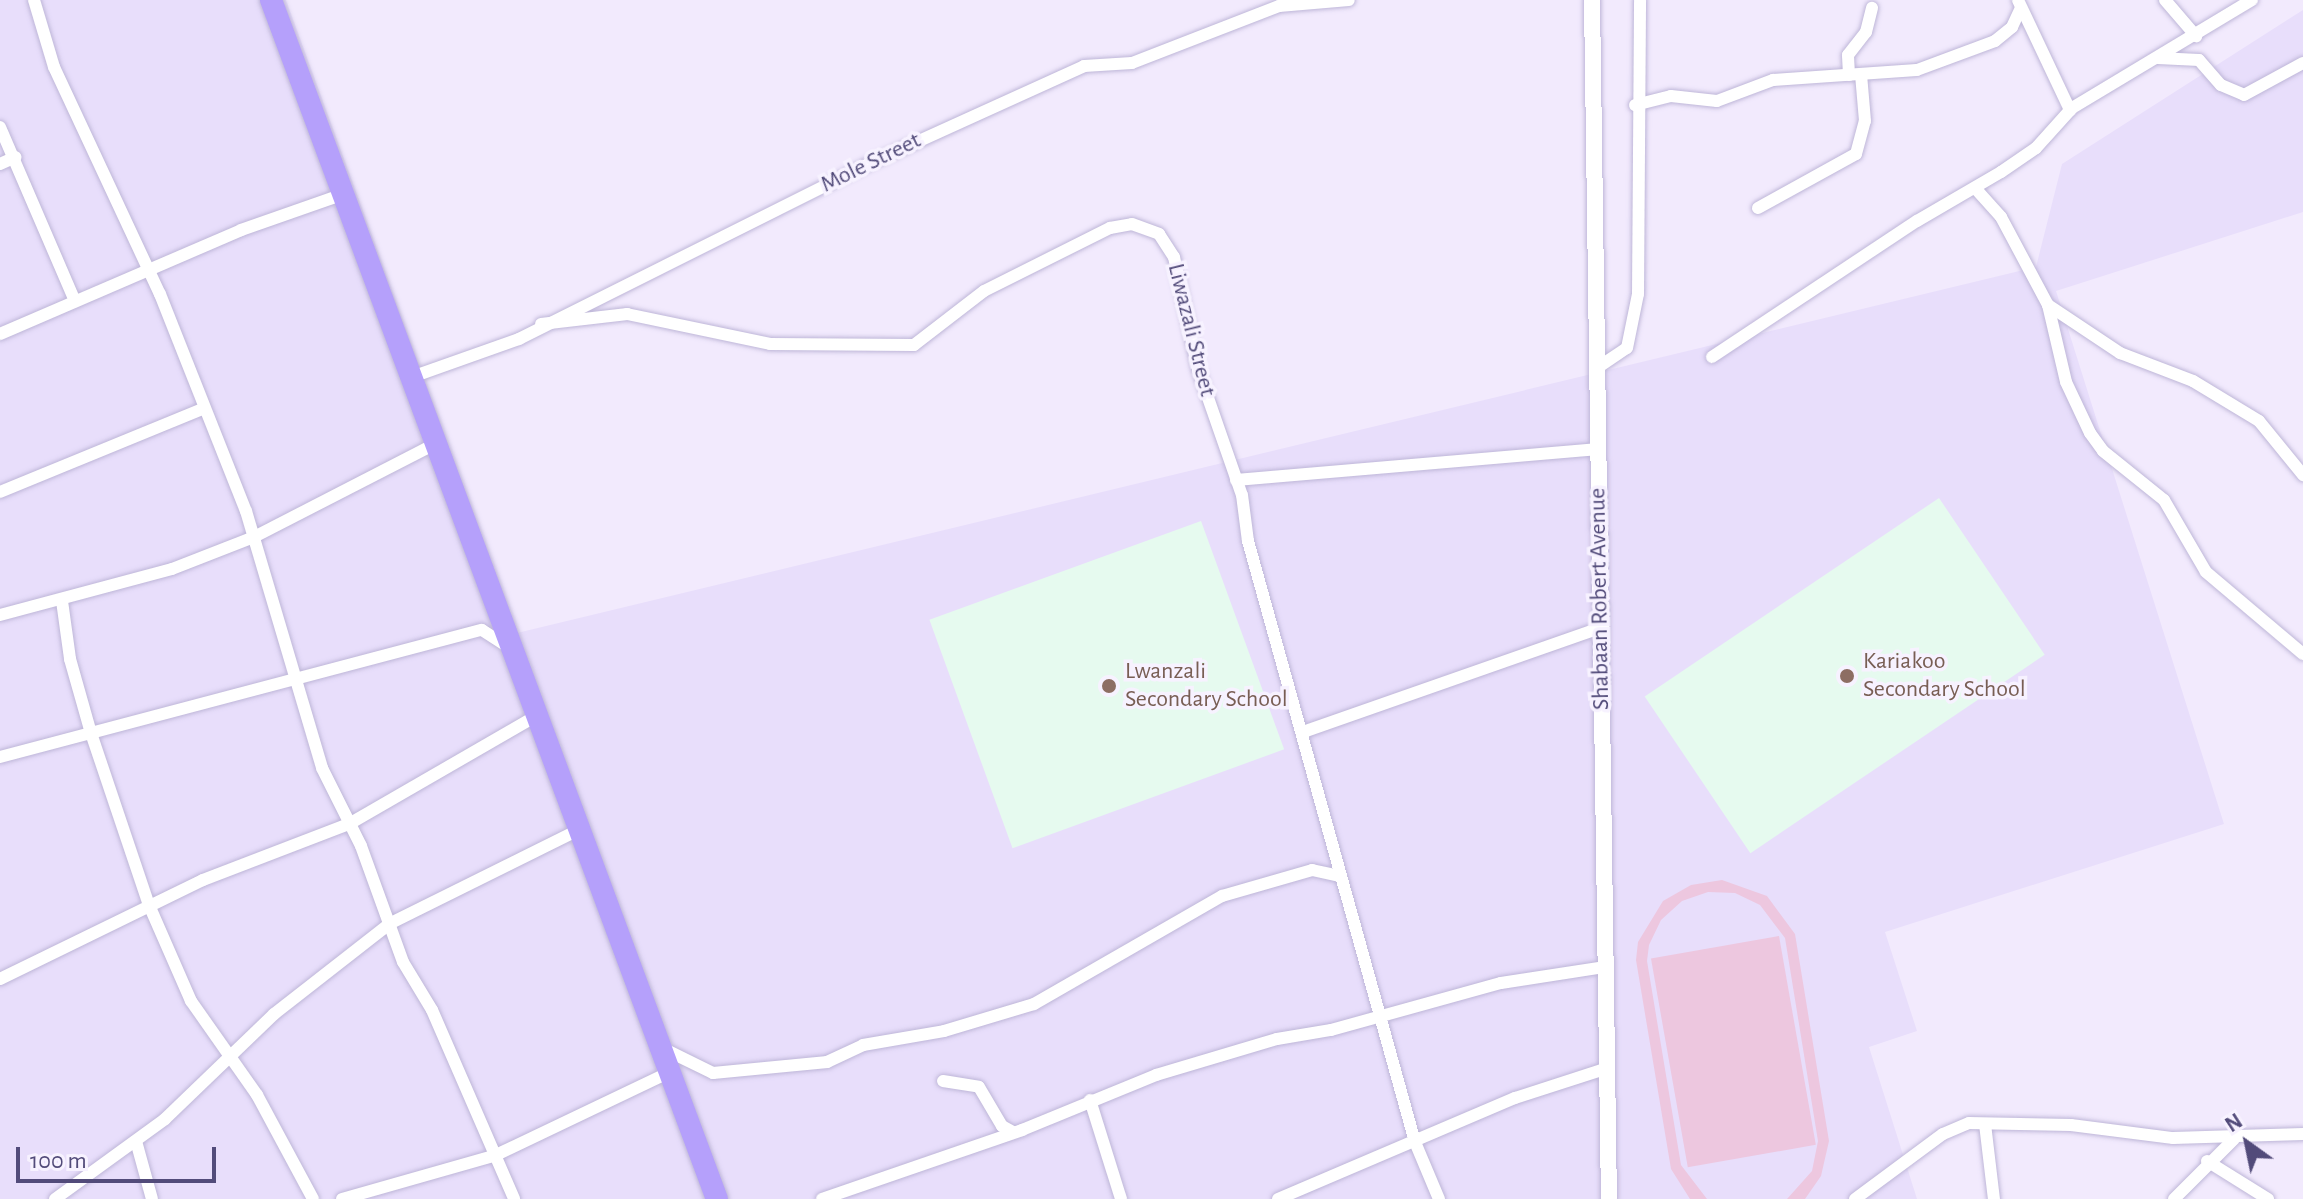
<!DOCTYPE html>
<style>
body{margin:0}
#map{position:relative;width:2303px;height:1199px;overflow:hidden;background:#f2eafd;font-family:"Alegreya Sans",sans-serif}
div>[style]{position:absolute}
.residential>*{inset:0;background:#e8defb}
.education>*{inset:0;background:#e6faef;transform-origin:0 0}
.green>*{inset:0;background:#edc7df;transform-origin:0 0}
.roads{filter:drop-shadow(0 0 2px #beb6d8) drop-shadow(0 0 2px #beb6d8)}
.minor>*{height:12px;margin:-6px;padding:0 6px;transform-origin:6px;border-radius:6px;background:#fff}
.tertiary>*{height:16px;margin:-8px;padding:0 8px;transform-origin:8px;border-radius:8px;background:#fff}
.trunk>*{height:22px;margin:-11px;padding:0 11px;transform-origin:11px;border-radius:11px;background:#b5a0fb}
.dots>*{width:22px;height:22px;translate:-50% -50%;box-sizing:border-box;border:4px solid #f7f2ff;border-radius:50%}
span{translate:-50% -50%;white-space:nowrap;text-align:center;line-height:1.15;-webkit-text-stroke:7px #f7f2ff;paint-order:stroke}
.street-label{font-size:24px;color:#524b7a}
.education-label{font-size:24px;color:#785e54}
.left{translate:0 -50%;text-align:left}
.north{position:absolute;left:2207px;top:1103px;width:80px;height:80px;-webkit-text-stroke:6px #f7f2ff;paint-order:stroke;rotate:327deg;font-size:22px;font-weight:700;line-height:32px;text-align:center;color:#524b7a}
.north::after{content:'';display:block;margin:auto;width:28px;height:36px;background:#524b7a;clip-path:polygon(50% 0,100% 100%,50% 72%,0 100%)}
.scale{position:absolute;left:16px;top:1147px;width:200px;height:36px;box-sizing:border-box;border:4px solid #524b7a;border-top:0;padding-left:10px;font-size:24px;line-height:28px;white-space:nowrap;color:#524b7a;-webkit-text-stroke:6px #f7f2ff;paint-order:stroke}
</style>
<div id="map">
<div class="residential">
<i style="clip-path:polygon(0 0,286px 0,517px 633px,2036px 267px,2062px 164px,2303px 10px,2303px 212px,2056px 291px,2224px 824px,1885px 932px,1917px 1031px,1869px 1047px,1917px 1199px,0 1199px)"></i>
</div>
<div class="education">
<i style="left:1939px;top:498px;width:189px;height:355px;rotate:56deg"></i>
<i style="left:1201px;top:521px;width:243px;height:289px;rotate:70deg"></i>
</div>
<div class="green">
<i style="clip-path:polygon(1722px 880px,1767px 896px,1795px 934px,1829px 1141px,1821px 1176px,1805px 1199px,1787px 1199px,1812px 1171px,1818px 1141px,1785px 938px,1760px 905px,1735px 893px,1708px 892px,1682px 901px,1661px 920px,1649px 945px,1647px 961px,1681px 1165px,1707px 1199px,1690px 1199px,1671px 1169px,1636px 960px,1638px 942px,1663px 901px,1691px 885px)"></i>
<i style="left:1779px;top:936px;width:212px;height:130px;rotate:80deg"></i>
</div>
<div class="roads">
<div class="minor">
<i style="left:34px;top:0;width:70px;rotate:73.4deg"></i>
<i style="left:54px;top:67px;width:251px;rotate:65deg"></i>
<i style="left:160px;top:294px;width:233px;rotate:68.4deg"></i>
<i style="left:246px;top:511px;width:268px;rotate:73.5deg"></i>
<i style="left:322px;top:768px;width:87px;rotate:63.4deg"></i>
<i style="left:361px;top:846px;width:123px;rotate:70.1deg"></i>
<i style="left:403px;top:962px;width:56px;rotate:58.9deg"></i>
<i style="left:432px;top:1010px;width:206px;rotate:66.5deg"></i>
<i style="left:2018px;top:0;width:122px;rotate:64.7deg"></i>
<i style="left:2165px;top:0;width:48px;rotate:49.3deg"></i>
<i style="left:2158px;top:58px;width:41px;rotate:2.8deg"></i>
<i style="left:2199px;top:60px;width:33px;rotate:49deg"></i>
<i style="left:2221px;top:85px;width:25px;rotate:23deg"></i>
<i style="left:2244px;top:95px;width:67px;rotate:-28.5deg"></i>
<i style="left:1849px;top:75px;width:20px;rotate:-93deg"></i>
<i style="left:1848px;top:55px;width:29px;rotate:-52deg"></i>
<i style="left:1866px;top:32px;width:25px;rotate:-76deg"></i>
<i style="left:1635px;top:105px;width:37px;rotate:-14deg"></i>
<i style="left:1671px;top:96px;width:46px;rotate:6.2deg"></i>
<i style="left:1717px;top:101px;width:60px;rotate:-20.6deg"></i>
<i style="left:1773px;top:80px;width:144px;rotate:-4deg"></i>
<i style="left:1917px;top:70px;width:83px;rotate:-20.4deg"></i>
<i style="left:1995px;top:41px;width:22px;rotate:-39deg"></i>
<i style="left:2012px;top:27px;width:21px;rotate:-65deg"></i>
<i style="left:0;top:127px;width:187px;rotate:66.7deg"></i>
<i style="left:0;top:164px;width:17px;rotate:-24deg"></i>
<i style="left:1975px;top:188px;width:39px;rotate:48deg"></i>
<i style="left:2001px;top:217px;width:100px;rotate:61.9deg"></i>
<i style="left:2048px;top:305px;width:79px;rotate:76.8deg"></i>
<i style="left:2066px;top:382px;width:56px;rotate:64.8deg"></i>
<i style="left:2090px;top:433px;width:22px;rotate:54deg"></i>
<i style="left:2103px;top:451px;width:78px;rotate:38.8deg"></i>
<i style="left:2164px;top:500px;width:83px;rotate:59.7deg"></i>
<i style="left:2206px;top:572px;width:127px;rotate:40.2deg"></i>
<i style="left:1758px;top:208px;width:112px;rotate:-28.9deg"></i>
<i style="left:1856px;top:154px;width:34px;rotate:-75deg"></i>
<i style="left:1865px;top:121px;width:47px;rotate:-94.9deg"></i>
<i style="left:2048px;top:305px;width:87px;rotate:33.7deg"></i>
<i style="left:2120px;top:353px;width:78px;rotate:21deg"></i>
<i style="left:2193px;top:381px;width:77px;rotate:31.2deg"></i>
<i style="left:2259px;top:421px;width:70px;rotate:50.8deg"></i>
<i style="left:541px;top:324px;width:87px;rotate:-6.6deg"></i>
<i style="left:627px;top:314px;width:146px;rotate:11.8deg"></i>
<i style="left:770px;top:344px;width:144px;rotate:0.4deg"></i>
<i style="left:914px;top:345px;width:88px;rotate:-37.6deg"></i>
<i style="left:984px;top:291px;width:141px;rotate:-26.6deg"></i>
<i style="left:1110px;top:228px;width:22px;rotate:-10deg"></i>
<i style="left:1132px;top:224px;width:29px;rotate:20deg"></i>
<i style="left:1159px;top:234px;width:27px;rotate:57deg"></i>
<i style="left:1174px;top:257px;width:115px;rotate:77.9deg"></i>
<i style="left:1198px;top:369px;width:133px;rotate:70.8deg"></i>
<i style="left:1242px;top:495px;width:46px;rotate:82.6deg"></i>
<i style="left:1248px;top:541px;width:624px;rotate:74.47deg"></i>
<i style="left:1415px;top:1142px;width:62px;rotate:67.2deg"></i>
<i style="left:0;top:334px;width:262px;rotate:-23.3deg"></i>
<i style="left:241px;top:230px;width:109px;rotate:-19.3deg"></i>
<i style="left:1712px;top:357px;width:246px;rotate:-33.6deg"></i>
<i style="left:1917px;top:221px;width:97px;rotate:-30.3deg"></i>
<i style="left:2001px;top:172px;width:42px;rotate:-34.4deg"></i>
<i style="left:2036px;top:148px;width:54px;rotate:-48deg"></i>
<i style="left:2072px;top:108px;width:210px;rotate:-31deg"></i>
<i style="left:1600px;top:366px;width:32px;rotate:-34deg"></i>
<i style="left:1627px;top:348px;width:55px;rotate:-78.5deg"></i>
<i style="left:1638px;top:294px;width:294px;rotate:-89.6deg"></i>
<i style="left:409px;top:378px;width:117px;rotate:-19.5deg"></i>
<i style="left:519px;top:339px;width:398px;rotate:-26.6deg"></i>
<i style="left:875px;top:161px;width:230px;rotate:-24.4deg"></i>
<i style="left:1084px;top:66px;width:48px;rotate:-3.6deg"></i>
<i style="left:1132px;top:63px;width:158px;rotate:-21.2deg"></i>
<i style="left:1279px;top:6px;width:70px;rotate:-4.9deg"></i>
<i style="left:1236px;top:480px;width:361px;rotate:-4.9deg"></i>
<i style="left:0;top:492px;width:218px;rotate:-22.3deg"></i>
<i style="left:62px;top:601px;width:59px;rotate:82.1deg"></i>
<i style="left:70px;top:659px;width:77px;rotate:74.2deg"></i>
<i style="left:91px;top:733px;width:182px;rotate:71.4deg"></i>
<i style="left:149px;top:905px;width:105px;rotate:66.4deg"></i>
<i style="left:191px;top:1001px;width:115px;rotate:54.9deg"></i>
<i style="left:257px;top:1095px;width:118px;rotate:61.7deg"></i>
<i style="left:0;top:615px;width:178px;rotate:-15deg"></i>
<i style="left:172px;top:569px;width:88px;rotate:-21.3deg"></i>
<i style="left:254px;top:537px;width:201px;rotate:-27.2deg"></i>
<i style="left:1303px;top:732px;width:318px;rotate:-19.3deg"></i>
<i style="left:0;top:757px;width:498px;rotate:-14.8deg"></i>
<i style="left:482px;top:630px;width:30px;rotate:33deg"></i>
<i style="left:0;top:979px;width:226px;rotate:-26deg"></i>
<i style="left:203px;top:880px;width:156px;rotate:-21deg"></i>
<i style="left:349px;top:824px;width:218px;rotate:-30deg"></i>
<i style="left:662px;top:1048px;width:57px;rotate:26.1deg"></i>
<i style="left:713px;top:1073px;width:115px;rotate:-5.5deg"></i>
<i style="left:827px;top:1062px;width:40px;rotate:-25deg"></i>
<i style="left:863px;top:1045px;width:82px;rotate:-9.8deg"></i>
<i style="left:944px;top:1031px;width:94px;rotate:-16.7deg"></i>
<i style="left:1034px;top:1004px;width:217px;rotate:-29.9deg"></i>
<i style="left:1222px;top:896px;width:94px;rotate:-16.1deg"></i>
<i style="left:1312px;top:870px;width:29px;rotate:12deg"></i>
<i style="left:943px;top:1081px;width:36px;rotate:9deg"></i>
<i style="left:979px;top:1087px;width:45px;rotate:59.5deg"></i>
<i style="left:1002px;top:1126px;width:13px;rotate:29deg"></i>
<i style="left:1090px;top:1100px;width:104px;rotate:72.6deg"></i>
<i style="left:1985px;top:1124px;width:76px;rotate:83.2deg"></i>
<i style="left:136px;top:1141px;width:60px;rotate:74.6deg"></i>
<i style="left:2207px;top:1161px;width:72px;rotate:31.9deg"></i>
<i style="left:55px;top:1199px;width:136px;rotate:-36deg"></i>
<i style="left:165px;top:1119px;width:151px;rotate:-43.9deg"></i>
<i style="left:274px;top:1014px;width:146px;rotate:-38deg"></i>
<i style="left:389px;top:924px;width:213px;rotate:-26.4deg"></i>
<i style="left:342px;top:1199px;width:160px;rotate:-15.9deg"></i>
<i style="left:496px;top:1155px;width:193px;rotate:-25.5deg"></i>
<i style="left:822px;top:1199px;width:212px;rotate:-19deg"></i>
<i style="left:1022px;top:1130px;width:145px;rotate:-22.3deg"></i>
<i style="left:1156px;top:1075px;width:126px;rotate:-16.6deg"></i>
<i style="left:1277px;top:1039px;width:55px;rotate:-9.5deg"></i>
<i style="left:1331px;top:1030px;width:176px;rotate:-15.5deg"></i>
<i style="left:1501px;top:983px;width:104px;rotate:-8.8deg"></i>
<i style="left:1278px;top:1199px;width:258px;rotate:-23.1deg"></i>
<i style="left:1515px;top:1098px;width:98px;rotate:-17.9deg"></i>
<i style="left:1855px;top:1199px;width:109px;rotate:-36.5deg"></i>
<i style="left:1943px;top:1134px;width:28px;rotate:-23deg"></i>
<i style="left:1969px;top:1123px;width:102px;rotate:1.1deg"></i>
<i style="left:2071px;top:1125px;width:103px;rotate:7.3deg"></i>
<i style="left:2173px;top:1138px;width:130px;rotate:-1.8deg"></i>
<i style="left:2174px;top:1199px;width:85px;rotate:-45deg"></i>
</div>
<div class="tertiary">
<i style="left:1592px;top:0;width:1199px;rotate:89.19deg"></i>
</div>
<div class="trunk">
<i style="left:271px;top:0;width:1279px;rotate:69.6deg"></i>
</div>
</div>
<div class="dots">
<i style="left:1847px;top:676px;background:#8d6e63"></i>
<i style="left:1109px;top:686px;background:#8d6e63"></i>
</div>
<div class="street-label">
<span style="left:871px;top:163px;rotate:-26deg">Mole Street</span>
<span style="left:1191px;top:330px;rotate:76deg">Liwazali Street</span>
<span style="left:1600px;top:599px;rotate:-91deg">Shabaan Robert Avenue</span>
</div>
<div class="education-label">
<span class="left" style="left:1863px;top:676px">Kariakoo<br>Secondary School</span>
<span class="left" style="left:1125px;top:686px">Lwanzali<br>Secondary School</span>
</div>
<div class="north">N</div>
<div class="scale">100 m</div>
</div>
